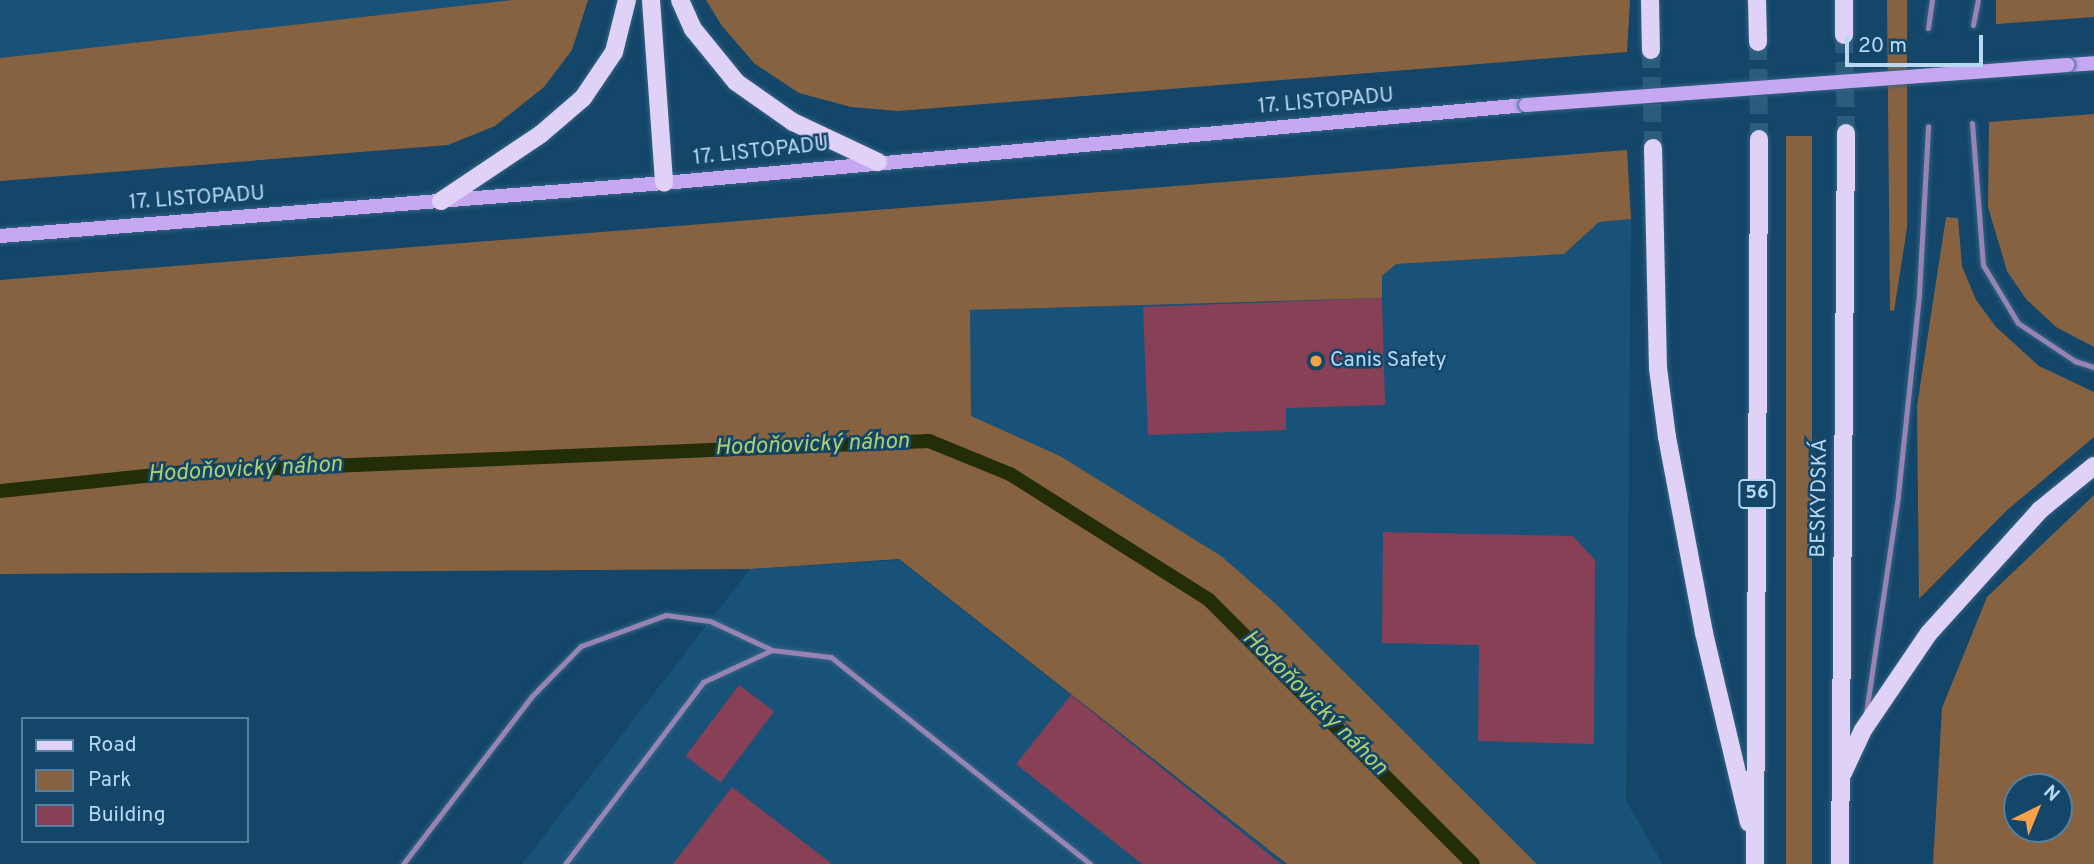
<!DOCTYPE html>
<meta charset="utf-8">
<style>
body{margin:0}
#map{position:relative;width:2094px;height:864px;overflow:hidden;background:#134668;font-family:Overpass,sans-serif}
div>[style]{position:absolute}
.built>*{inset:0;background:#195278}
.green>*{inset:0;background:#876241;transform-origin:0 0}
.stream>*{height:14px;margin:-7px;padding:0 7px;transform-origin:7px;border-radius:7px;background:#232d07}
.building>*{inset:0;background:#874055;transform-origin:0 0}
.primary-tunnel>*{height:18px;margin-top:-9px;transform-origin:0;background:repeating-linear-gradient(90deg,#2c5c7d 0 18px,transparent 0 27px)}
.roads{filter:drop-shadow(0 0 2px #346384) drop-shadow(0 0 2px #346384)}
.lane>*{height:5px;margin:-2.5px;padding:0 2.5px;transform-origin:2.5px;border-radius:2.5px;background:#9784b3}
.secondary>*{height:14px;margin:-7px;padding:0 7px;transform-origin:7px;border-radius:7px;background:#c6a8f2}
.primary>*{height:18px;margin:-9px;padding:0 9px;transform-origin:9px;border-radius:9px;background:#e0d1f7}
.bridges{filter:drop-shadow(0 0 2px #346384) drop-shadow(0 0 2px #346384)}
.secondary-bridge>*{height:14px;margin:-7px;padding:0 7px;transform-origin:7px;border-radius:7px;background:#c6a8f2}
.dots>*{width:19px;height:19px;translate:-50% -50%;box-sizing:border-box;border:4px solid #134668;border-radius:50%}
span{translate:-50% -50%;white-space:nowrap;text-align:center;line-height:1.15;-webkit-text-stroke:5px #134668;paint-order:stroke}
.shield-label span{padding:2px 5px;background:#134668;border:2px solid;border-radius:5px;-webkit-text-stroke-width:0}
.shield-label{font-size:19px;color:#b9d8f2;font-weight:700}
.street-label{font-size:21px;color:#b9d8f2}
.poi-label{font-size:21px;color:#b9d8f2}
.left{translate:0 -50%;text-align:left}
.water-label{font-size:23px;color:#b1ce6b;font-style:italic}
.legend{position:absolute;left:21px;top:717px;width:228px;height:126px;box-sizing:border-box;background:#134668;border:2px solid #55809f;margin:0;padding:9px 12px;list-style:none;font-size:21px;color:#b9d8f2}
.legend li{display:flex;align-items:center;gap:14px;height:35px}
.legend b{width:35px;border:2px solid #55809f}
.north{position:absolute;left:2003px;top:773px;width:70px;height:70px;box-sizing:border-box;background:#134668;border:2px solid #55809f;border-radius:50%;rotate:43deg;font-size:19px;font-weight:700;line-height:28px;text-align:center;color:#b9d8f2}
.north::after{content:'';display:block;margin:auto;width:24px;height:32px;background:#f7a14a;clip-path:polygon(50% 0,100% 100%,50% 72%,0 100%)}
.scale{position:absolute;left:1845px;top:35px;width:138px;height:32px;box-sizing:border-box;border:4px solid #b9d8f2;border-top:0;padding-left:9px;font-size:21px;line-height:24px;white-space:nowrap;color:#b9d8f2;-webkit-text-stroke:5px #134668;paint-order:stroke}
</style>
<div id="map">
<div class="built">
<i style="clip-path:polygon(0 0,513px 0,0 58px)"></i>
<i style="clip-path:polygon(1631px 219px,1626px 801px,1663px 864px,1537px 864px,1276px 604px,1060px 456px,970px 416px,970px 310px,1381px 298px,1381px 276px,1395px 264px,1564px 254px,1599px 222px)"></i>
<i style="clip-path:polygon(899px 560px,1286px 864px,522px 864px,750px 569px)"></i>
</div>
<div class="green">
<i style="clip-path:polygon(513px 0,588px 0,572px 50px,544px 87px,495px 126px,448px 145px,0 181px,0 58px)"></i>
<i style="clip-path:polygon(706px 0,1630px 0,1627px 52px,898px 111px,851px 107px,799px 93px,755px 64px,722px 26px)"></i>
<i style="clip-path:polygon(1887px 0,1907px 0,1907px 228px,1894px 311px,1890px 310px)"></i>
<i style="clip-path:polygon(1996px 0,2094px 0,2094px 17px,1996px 24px)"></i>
<i style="clip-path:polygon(2094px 114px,2094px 347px,2056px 327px,2026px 299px,2007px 271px,1988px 207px,1989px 122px)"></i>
<i style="left:1812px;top:136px;width:728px;height:26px;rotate:90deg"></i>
<i style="clip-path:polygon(1627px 150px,1631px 219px,1599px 222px,1564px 254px,1396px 264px,1382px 276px,1382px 298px,970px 310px,971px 416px,1060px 456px,1221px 556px,1276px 604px,1537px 864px,1287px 864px,899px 559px,750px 569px,0 574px,0 280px)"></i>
<i style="clip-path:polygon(1946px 217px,1958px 218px,1962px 266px,1976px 300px,1996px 327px,2039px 366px,2094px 392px,2094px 437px,2006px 511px,1919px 599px,1917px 406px)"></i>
<i style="clip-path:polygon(evenodd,2094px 495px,2094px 864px,1933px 864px,1942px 708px,1987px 597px,2094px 495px,2017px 787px,2059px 787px,2059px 829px,2017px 829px,2017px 787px)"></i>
</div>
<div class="stream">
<i style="left:0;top:491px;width:186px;rotate:-5.9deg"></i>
<i style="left:185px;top:472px;width:745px;rotate:-2.39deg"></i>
<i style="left:929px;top:441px;width:87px;rotate:22.2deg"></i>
<i style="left:1010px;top:474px;width:236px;rotate:32.3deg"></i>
<i style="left:1209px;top:600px;width:373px;rotate:45deg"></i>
</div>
<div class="building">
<i style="clip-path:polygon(1382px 298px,1385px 405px,1286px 408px,1286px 430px,1148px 435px,1143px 307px)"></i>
<i style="clip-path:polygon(1383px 532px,1573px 536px,1595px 560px,1594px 744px,1478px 741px,1479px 645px,1382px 643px)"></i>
<i style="left:739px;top:685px;width:44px;height:89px;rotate:37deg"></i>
<i style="clip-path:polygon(1071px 695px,1281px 864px,1142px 864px,1016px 764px)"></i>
<i style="clip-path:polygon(732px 787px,832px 864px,673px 864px)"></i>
</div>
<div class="primary-tunnel">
<i style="left:1844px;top:35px;width:98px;rotate:88.8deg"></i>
<i style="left:1758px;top:42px;width:97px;rotate:89.4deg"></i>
<i style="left:1651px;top:50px;width:98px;rotate:88.8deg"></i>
</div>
<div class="roads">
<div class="lane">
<i style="left:1973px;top:25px;width:25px;rotate:-79deg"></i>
<i style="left:1928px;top:28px;width:28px;rotate:-82deg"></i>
<i style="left:1972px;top:123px;width:142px;rotate:85.6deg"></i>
<i style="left:1983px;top:265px;width:68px;rotate:58.9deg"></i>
<i style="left:2018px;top:323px;width:69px;rotate:33.7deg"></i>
<i style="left:2075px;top:361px;width:20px;rotate:18deg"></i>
<i style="left:1866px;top:713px;width:220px;rotate:-81.6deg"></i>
<i style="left:1898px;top:495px;width:202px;rotate:-84deg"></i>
<i style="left:1919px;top:294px;width:168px;rotate:-86.9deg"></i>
<i style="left:403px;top:864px;width:210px;rotate:-52.5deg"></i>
<i style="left:531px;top:697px;width:71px;rotate:-45.6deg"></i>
<i style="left:581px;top:646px;width:90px;rotate:-20deg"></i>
<i style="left:666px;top:615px;width:44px;rotate:7.8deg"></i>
<i style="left:710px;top:621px;width:68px;rotate:25.1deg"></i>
<i style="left:565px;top:864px;width:228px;rotate:-52.8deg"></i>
<i style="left:703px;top:682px;width:76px;rotate:-24.9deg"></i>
<i style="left:772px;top:650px;width:59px;rotate:6.8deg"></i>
<i style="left:831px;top:657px;width:332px;rotate:38.6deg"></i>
</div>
<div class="secondary">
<i style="left:2068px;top:65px;width:26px;rotate:-4deg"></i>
<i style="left:0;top:236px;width:666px;rotate:-4.56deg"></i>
<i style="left:664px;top:183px;width:866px;rotate:-5.17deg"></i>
</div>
<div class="primary">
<i style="left:651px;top:0;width:183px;rotate:85.9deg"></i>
<i style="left:680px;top:0;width:32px;rotate:66deg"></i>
<i style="left:693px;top:29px;width:68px;rotate:50.9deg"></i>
<i style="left:736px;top:82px;width:70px;rotate:35.1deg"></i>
<i style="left:793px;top:122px;width:94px;rotate:25.2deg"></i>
<i style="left:1650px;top:0;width:50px;rotate:88.9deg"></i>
<i style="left:1757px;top:0;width:42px;rotate:88.6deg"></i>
<i style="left:1844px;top:0;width:35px;rotate:90deg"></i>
<i style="left:1653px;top:148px;width:220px;rotate:88.7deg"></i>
<i style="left:1658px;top:368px;width:70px;rotate:82.6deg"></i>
<i style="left:1667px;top:437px;width:199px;rotate:79.3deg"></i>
<i style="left:1704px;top:633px;width:195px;rotate:76.7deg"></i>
<i style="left:441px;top:201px;width:120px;rotate:-33.8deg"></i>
<i style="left:541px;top:134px;width:55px;rotate:-40.6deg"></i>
<i style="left:583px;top:98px;width:55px;rotate:-56deg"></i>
<i style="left:614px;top:52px;width:54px;rotate:-76deg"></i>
<i style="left:1843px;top:773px;width:47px;rotate:-65.1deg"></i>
<i style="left:1863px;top:730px;width:117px;rotate:-55.8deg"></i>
<i style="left:1929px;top:633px;width:166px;rotate:-47.9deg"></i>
<i style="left:2040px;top:510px;width:70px;rotate:-39.2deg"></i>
<i style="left:1755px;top:864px;width:725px;rotate:-89.68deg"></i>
<i style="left:1840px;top:864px;width:731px;rotate:-89.53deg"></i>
</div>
</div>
<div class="bridges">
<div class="secondary-bridge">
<i style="left:1526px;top:105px;width:543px;rotate:-4.22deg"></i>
</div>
</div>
<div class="dots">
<i style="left:1316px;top:361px;background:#f7a14a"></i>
</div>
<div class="shield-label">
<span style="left:1757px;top:494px">56</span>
</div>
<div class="street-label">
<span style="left:1326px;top:102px;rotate:-5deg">17. LISTOPADU</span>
<span style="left:761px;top:152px;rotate:-6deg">17. LISTOPADU</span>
<span style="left:197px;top:199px;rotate:-4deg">17. LISTOPADU</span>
<span style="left:1820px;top:498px;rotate:-89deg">BESKYDSKÁ</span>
</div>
<div class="poi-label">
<span class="left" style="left:1330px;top:361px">Canis Safety</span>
</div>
<div class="water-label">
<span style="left:812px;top:446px;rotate:-2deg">Hodoňovický náhon</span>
<span style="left:245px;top:471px;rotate:-3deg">Hodoňovický náhon</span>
<span style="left:1314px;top:704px;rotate:45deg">Hodoňovický náhon</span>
</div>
<ul class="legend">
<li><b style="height:9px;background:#e0d1f7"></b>Road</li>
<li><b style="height:19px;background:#876241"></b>Park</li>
<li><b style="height:19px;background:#874055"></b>Building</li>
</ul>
<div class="north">N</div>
<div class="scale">20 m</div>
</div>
